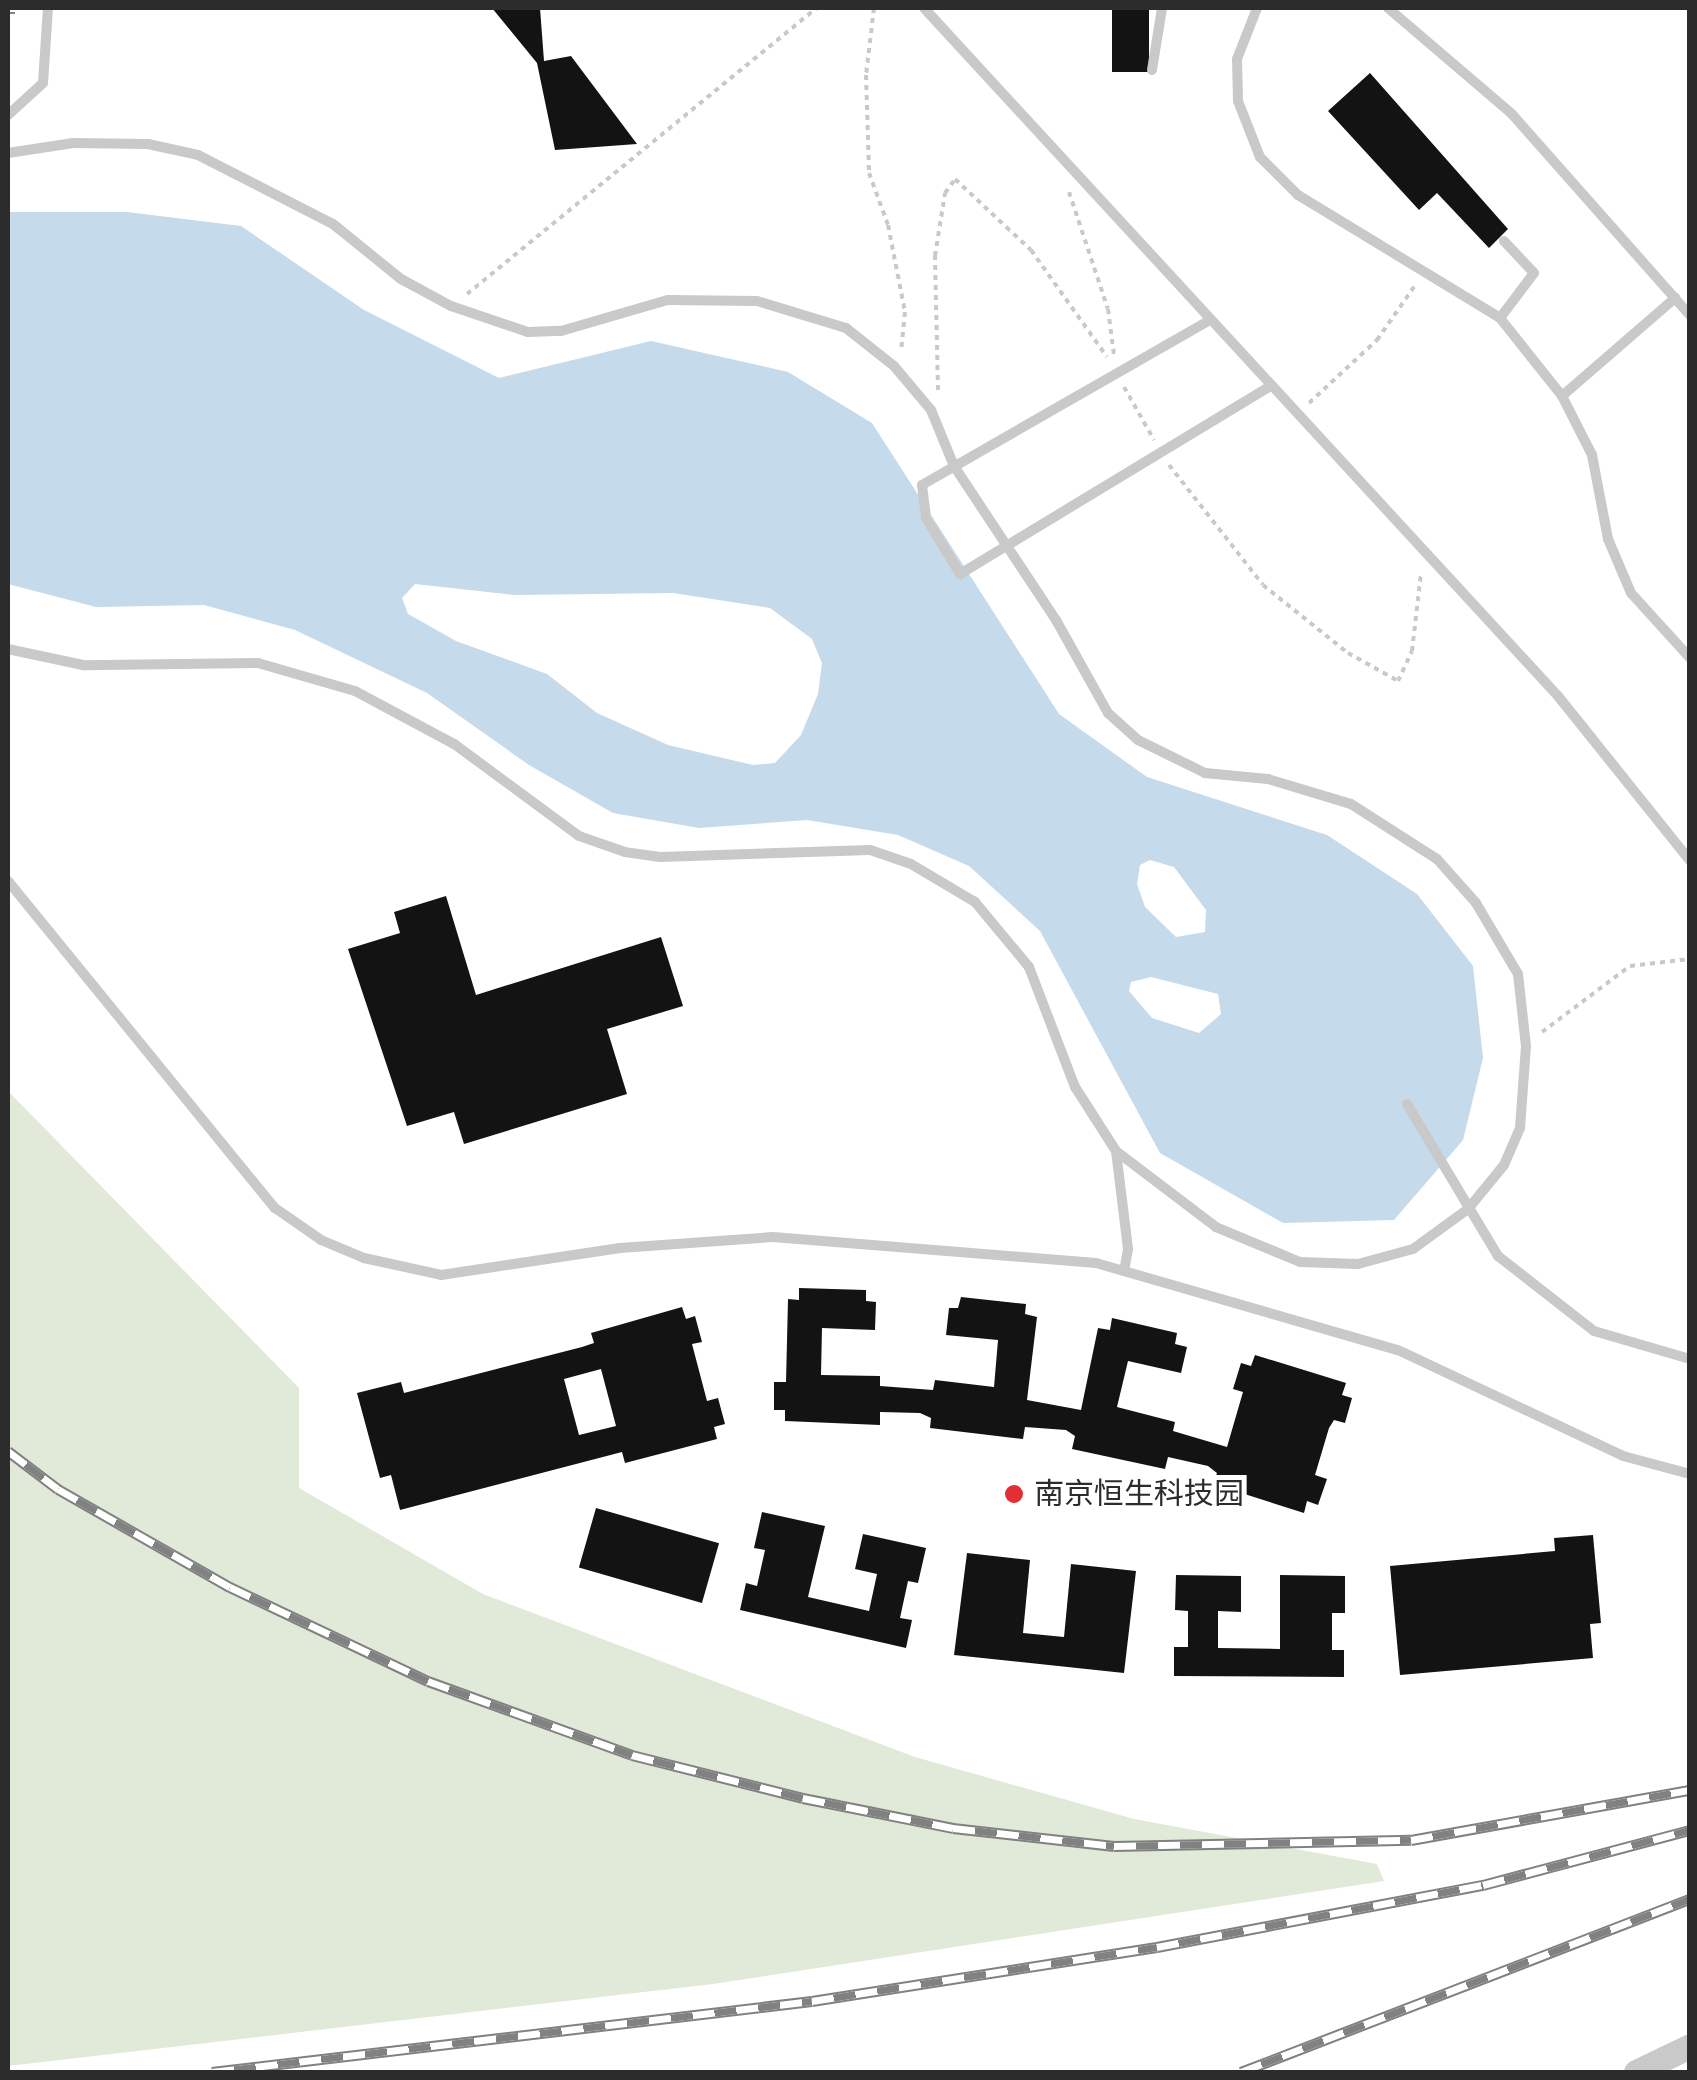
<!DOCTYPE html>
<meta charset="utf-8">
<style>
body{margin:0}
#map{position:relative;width:1697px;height:2080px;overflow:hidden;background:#fff;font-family:Montserrat,"Noto Sans SC",sans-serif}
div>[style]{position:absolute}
.green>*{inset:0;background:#e1ead9}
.water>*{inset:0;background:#c5daea}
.building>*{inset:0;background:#131313;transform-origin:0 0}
.path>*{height:4px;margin-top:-2px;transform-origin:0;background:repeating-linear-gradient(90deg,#c9c9c9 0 5px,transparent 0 10px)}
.service>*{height:10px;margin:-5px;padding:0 5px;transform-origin:5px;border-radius:5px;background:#c9c9c9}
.tertiary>*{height:25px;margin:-12.5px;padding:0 12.5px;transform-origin:12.5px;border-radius:12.5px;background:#c9c9c9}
.rail>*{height:11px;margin-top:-5.5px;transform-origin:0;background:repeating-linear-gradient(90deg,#fff 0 22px,#818181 0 44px);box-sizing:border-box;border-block:2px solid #818181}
.dots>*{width:28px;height:28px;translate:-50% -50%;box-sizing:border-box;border:5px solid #fff;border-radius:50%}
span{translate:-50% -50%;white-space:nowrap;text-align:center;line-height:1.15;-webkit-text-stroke:10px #fff;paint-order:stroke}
.poi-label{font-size:30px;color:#2c2c2c}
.left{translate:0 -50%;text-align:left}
.frame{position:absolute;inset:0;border:10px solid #2c2c2c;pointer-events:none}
</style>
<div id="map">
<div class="green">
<i style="clip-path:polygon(8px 1091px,299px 1388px,299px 1488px,483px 1594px,915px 1757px,1134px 1819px,1377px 1864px,1384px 1881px,713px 1984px,8px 2066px)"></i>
</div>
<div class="water">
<i style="clip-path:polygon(evenodd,8px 212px,127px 212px,241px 226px,364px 310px,499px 378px,651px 341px,788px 372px,872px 423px,1059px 714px,1147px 777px,1327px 835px,1417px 894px,1473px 966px,1483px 1058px,1463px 1140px,1394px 1220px,1283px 1223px,1160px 1153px,1040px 931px,969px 866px,898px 835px,807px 820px,699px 828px,613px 813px,529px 765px,427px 693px,295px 630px,204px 605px,96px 607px,8px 584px,8px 212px,415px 584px,515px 595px,673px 593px,770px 608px,812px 639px,822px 663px,818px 694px,801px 735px,775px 763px,753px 765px,668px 745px,597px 713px,547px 674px,456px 641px,408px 614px,402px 598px,415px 584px,8px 212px,1150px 860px,1174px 867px,1206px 910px,1205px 932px,1176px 937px,1145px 907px,1137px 884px,1140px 865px,1150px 860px,8px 212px,1151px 977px,1218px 994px,1221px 1014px,1199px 1033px,1152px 1018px,1129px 991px,1131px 982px,1151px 977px)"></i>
</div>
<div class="building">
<i style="clip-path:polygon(492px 8px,540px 8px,544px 61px,571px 56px,637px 144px,555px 150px,537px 63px)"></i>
<i style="left:1112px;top:8px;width:37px;height:64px"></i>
<i style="clip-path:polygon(1370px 73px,1508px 229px,1489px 248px,1437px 193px,1419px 210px,1328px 111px)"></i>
<i style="clip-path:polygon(446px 896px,476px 995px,661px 937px,683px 1006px,607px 1029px,627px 1094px,464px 1144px,454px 1112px,407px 1126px,348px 949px,400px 933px,394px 912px)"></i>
<i style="clip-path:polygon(799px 1288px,866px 1290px,866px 1301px,876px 1302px,875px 1330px,822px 1328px,821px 1375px,880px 1376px,880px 1386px,933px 1390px,935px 1380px,994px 1387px,998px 1340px,946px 1335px,949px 1308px,958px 1308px,961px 1297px,1026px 1304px,1025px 1314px,1037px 1317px,1027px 1400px,1081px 1410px,1098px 1328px,1110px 1330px,1112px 1318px,1177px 1333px,1175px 1344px,1187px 1347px,1181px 1373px,1128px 1361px,1117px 1407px,1175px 1422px,1173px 1431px,1227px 1447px,1243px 1392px,1233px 1389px,1241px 1363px,1251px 1366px,1255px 1355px,1346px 1383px,1342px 1395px,1352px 1398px,1345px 1423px,1334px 1420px,1329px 1428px,1315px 1475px,1327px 1479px,1318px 1505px,1307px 1501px,1304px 1513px,1213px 1484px,1217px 1473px,1208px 1466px,1168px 1457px,1165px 1469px,1072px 1449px,1075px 1436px,1066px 1430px,1025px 1427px,1023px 1439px,930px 1428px,931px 1418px,920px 1413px,880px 1412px,880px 1425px,785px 1421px,785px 1410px,774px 1410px,774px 1382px,786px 1382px,788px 1299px,799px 1300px)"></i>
<i style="clip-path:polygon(evenodd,682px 1307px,686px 1319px,695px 1316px,702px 1342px,692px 1344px,707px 1401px,718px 1398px,725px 1424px,714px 1427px,717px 1439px,625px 1463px,622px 1452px,400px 1510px,391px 1475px,380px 1478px,357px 1393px,401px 1382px,404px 1393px,582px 1347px,594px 1343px,591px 1333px,682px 1307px,601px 1369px,616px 1426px,579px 1435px,564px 1379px,601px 1369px)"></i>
<i style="left:596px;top:1508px;width:128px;height:62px;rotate:16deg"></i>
<i style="clip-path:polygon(762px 1512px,825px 1526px,808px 1597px,869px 1611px,877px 1574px,855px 1569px,863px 1534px,926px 1548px,918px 1583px,908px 1581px,900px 1618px,912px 1620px,906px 1648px,740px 1610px,746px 1583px,757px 1586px,765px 1550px,754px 1548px)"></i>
<i style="clip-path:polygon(1593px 1535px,1601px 1623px,1590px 1624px,1593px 1658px,1400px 1675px,1390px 1566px,1555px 1551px,1554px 1538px)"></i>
<i style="clip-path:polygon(967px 1553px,1030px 1560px,1023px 1633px,1064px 1637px,1071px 1564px,1136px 1571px,1124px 1673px,954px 1655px)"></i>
<i style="clip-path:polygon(1176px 1575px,1241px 1576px,1241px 1612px,1218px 1611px,1218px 1648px,1280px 1649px,1280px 1575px,1345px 1576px,1345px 1613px,1332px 1613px,1332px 1650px,1344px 1650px,1344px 1677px,1174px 1676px,1174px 1647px,1188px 1647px,1188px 1611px,1175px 1610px)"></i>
</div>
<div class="path">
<i style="left:874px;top:8px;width:67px;rotate:96.8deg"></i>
<i style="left:866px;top:75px;width:98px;rotate:88.2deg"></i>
<i style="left:869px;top:173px;width:55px;rotate:69.9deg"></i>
<i style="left:888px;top:225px;width:89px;rotate:78.9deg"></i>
<i style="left:905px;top:312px;width:40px;rotate:95.7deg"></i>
<i style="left:1069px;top:192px;width:123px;rotate:71.6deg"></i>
<i style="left:1108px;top:309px;width:46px;rotate:82.6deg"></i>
<i style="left:467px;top:294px;width:451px;rotate:-39.3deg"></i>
<i style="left:1124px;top:387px;width:61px;rotate:60.5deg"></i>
<i style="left:938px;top:390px;width:134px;rotate:-91.3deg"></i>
<i style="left:935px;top:256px;width:64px;rotate:-81deg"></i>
<i style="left:945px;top:193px;width:17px;rotate:-54deg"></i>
<i style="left:955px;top:179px;width:104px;rotate:43.1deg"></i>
<i style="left:1031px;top:250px;width:131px;rotate:54.6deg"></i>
<i style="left:1309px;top:403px;width:93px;rotate:-42.8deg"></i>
<i style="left:1377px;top:340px;width:68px;rotate:-55.1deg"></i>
<i style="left:1169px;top:465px;width:152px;rotate:51.9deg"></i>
<i style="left:1263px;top:585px;width:109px;rotate:38.7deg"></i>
<i style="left:1348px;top:653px;width:57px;rotate:29.2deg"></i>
<i style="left:1398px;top:681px;width:33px;rotate:-65deg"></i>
<i style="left:1412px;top:651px;width:79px;rotate:-83.4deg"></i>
<i style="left:1542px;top:1032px;width:110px;rotate:-36.9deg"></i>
<i style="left:1630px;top:966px;width:60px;rotate:-6.7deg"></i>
</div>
<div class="service">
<i style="left:924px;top:8px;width:936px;rotate:47.34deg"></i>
<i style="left:1558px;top:696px;width:211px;rotate:51.3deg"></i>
<i style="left:1257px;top:8px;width:55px;rotate:111.4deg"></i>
<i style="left:1237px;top:59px;width:42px;rotate:88.6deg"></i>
<i style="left:1238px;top:101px;width:60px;rotate:68.6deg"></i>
<i style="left:1260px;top:157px;width:54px;rotate:45deg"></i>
<i style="left:1298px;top:195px;width:237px;rotate:31.3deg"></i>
<i style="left:1500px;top:318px;width:100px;rotate:51.5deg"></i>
<i style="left:1562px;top:396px;width:66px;rotate:63deg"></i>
<i style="left:1592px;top:455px;width:86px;rotate:79.2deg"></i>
<i style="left:1608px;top:539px;width:59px;rotate:66.9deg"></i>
<i style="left:1631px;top:593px;width:88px;rotate:47.8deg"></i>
<i style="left:1388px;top:8px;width:162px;rotate:40.5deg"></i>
<i style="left:1511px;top:113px;width:270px;rotate:48.5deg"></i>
<i style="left:1152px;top:70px;width:63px;rotate:-80.8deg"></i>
<i style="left:8px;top:115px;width:47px;rotate:-42.4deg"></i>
<i style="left:43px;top:83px;width:75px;rotate:-86.2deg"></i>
<i style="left:8px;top:153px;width:66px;rotate:-8.7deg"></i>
<i style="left:73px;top:143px;width:75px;rotate:0.8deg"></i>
<i style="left:148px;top:144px;width:51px;rotate:12.4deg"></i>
<i style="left:198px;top:155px;width:152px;rotate:27.1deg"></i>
<i style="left:333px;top:224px;width:87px;rotate:39deg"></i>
<i style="left:401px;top:279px;width:57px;rotate:28.4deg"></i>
<i style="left:451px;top:306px;width:81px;rotate:18.7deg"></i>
<i style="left:528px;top:332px;width:33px;rotate:-2deg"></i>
<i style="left:561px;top:331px;width:111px;rotate:-16.2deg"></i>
<i style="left:668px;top:300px;width:89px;rotate:0.6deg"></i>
<i style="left:757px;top:301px;width:93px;rotate:16.9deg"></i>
<i style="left:846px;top:328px;width:61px;rotate:38.4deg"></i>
<i style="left:894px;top:366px;width:57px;rotate:49.9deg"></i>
<i style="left:931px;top:410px;width:61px;rotate:67.7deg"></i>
<i style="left:954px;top:466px;width:185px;rotate:56.5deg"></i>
<i style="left:1056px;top:620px;width:107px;rotate:60.8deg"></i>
<i style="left:1108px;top:713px;width:40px;rotate:42deg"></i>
<i style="left:1138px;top:740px;width:75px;rotate:26.2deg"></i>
<i style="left:1205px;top:773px;width:63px;rotate:5.4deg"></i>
<i style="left:1268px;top:779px;width:87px;rotate:16.8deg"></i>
<i style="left:1351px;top:804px;width:102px;rotate:32.6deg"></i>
<i style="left:1437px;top:859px;width:59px;rotate:48.4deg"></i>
<i style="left:1476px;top:903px;width:82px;rotate:59.4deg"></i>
<i style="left:1518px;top:974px;width:72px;rotate:83.7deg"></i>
<i style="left:1526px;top:1046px;width:82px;rotate:94.2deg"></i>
<i style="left:1520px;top:1128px;width:40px;rotate:113.4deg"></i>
<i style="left:1504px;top:1165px;width:57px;rotate:129.3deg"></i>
<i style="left:1468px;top:1209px;width:68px;rotate:144deg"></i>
<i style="left:1413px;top:1249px;width:57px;rotate:164.7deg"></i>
<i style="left:1358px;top:1264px;width:58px;rotate:-178deg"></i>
<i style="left:1300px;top:1262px;width:91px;rotate:-157.4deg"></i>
<i style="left:1216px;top:1227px;width:126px;rotate:-142.8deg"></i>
<i style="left:1116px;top:1151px;width:76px;rotate:-122.6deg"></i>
<i style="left:1075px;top:1087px;width:129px;rotate:-111deg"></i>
<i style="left:1029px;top:967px;width:85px;rotate:-129.7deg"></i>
<i style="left:975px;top:902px;width:74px;rotate:-149.3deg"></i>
<i style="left:911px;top:864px;width:43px;rotate:-161.1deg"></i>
<i style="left:870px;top:850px;width:210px;rotate:178.1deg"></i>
<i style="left:660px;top:857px;width:35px;rotate:-172deg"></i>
<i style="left:625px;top:852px;width:49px;rotate:-160.8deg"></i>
<i style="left:579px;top:836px;width:155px;rotate:-143.6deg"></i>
<i style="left:454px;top:744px;width:112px;rotate:-151.8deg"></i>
<i style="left:355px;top:691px;width:101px;rotate:-163.9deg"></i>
<i style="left:258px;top:663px;width:175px;rotate:179.3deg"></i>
<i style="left:83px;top:665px;width:77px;rotate:-168deg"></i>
<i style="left:1500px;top:318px;width:56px;rotate:-52.9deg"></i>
<i style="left:1534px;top:273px;width:44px;rotate:-133.2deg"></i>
<i style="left:1210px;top:320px;width:332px;rotate:150.2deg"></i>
<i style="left:922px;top:485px;width:33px;rotate:83deg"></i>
<i style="left:926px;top:518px;width:66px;rotate:58.7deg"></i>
<i style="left:960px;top:574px;width:363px;rotate:-31.2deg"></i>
<i style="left:1562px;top:396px;width:150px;rotate:-40.9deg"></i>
<i style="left:8px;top:881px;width:422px;rotate:50.8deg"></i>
<i style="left:275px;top:1208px;width:56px;rotate:34.8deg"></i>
<i style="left:321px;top:1240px;width:47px;rotate:22.7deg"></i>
<i style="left:364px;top:1258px;width:79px;rotate:12.4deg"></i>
<i style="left:441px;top:1275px;width:181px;rotate:-8.6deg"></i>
<i style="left:620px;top:1248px;width:153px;rotate:-4.1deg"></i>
<i style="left:773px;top:1237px;width:324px;rotate:4.6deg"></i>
<i style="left:1096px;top:1263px;width:314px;rotate:16.1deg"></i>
<i style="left:1398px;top:1350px;width:249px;rotate:25.2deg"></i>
<i style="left:1623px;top:1456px;width:69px;rotate:15deg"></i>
<i style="left:1407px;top:1104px;width:177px;rotate:59.1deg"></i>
<i style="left:1498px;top:1256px;width:122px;rotate:38deg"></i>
<i style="left:1594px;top:1331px;width:100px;rotate:16.3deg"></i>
<i style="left:1116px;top:1151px;width:99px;rotate:83deg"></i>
<i style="left:1128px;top:1249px;width:22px;rotate:100deg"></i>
</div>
<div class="tertiary">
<i style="left:1636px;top:2072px;width:60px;rotate:-25.7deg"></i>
</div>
<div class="rail">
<i style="left:8px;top:8px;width:7px"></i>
<i style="left:8px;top:1451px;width:63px;rotate:37.2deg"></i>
<i style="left:58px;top:1489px;width:198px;rotate:29.7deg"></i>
<i style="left:230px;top:1587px;width:219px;rotate:25.4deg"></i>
<i style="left:428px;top:1681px;width:217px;rotate:19.9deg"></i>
<i style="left:632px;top:1755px;width:176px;rotate:14.1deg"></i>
<i style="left:803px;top:1798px;width:153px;rotate:11.3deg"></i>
<i style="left:953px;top:1828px;width:162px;rotate:6.4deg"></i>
<i style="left:1114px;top:1846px;width:297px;rotate:-1.2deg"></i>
<i style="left:1411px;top:1840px;width:283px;rotate:-10.2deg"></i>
<i style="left:212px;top:2072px;width:604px;rotate:-6.75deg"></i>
<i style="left:812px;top:2001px;width:349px;rotate:-8.9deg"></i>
<i style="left:1157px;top:1947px;width:332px;rotate:-10.8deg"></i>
<i style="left:1483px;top:1885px;width:214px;rotate:-14.9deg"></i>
<i style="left:1241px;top:2072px;width:481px;rotate:-21.1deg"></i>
</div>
<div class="dots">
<i style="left:1014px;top:1494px;background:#e32e34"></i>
</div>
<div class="poi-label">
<span class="left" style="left:1034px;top:1494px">南京恒生科技园</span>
</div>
<div class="frame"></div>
</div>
